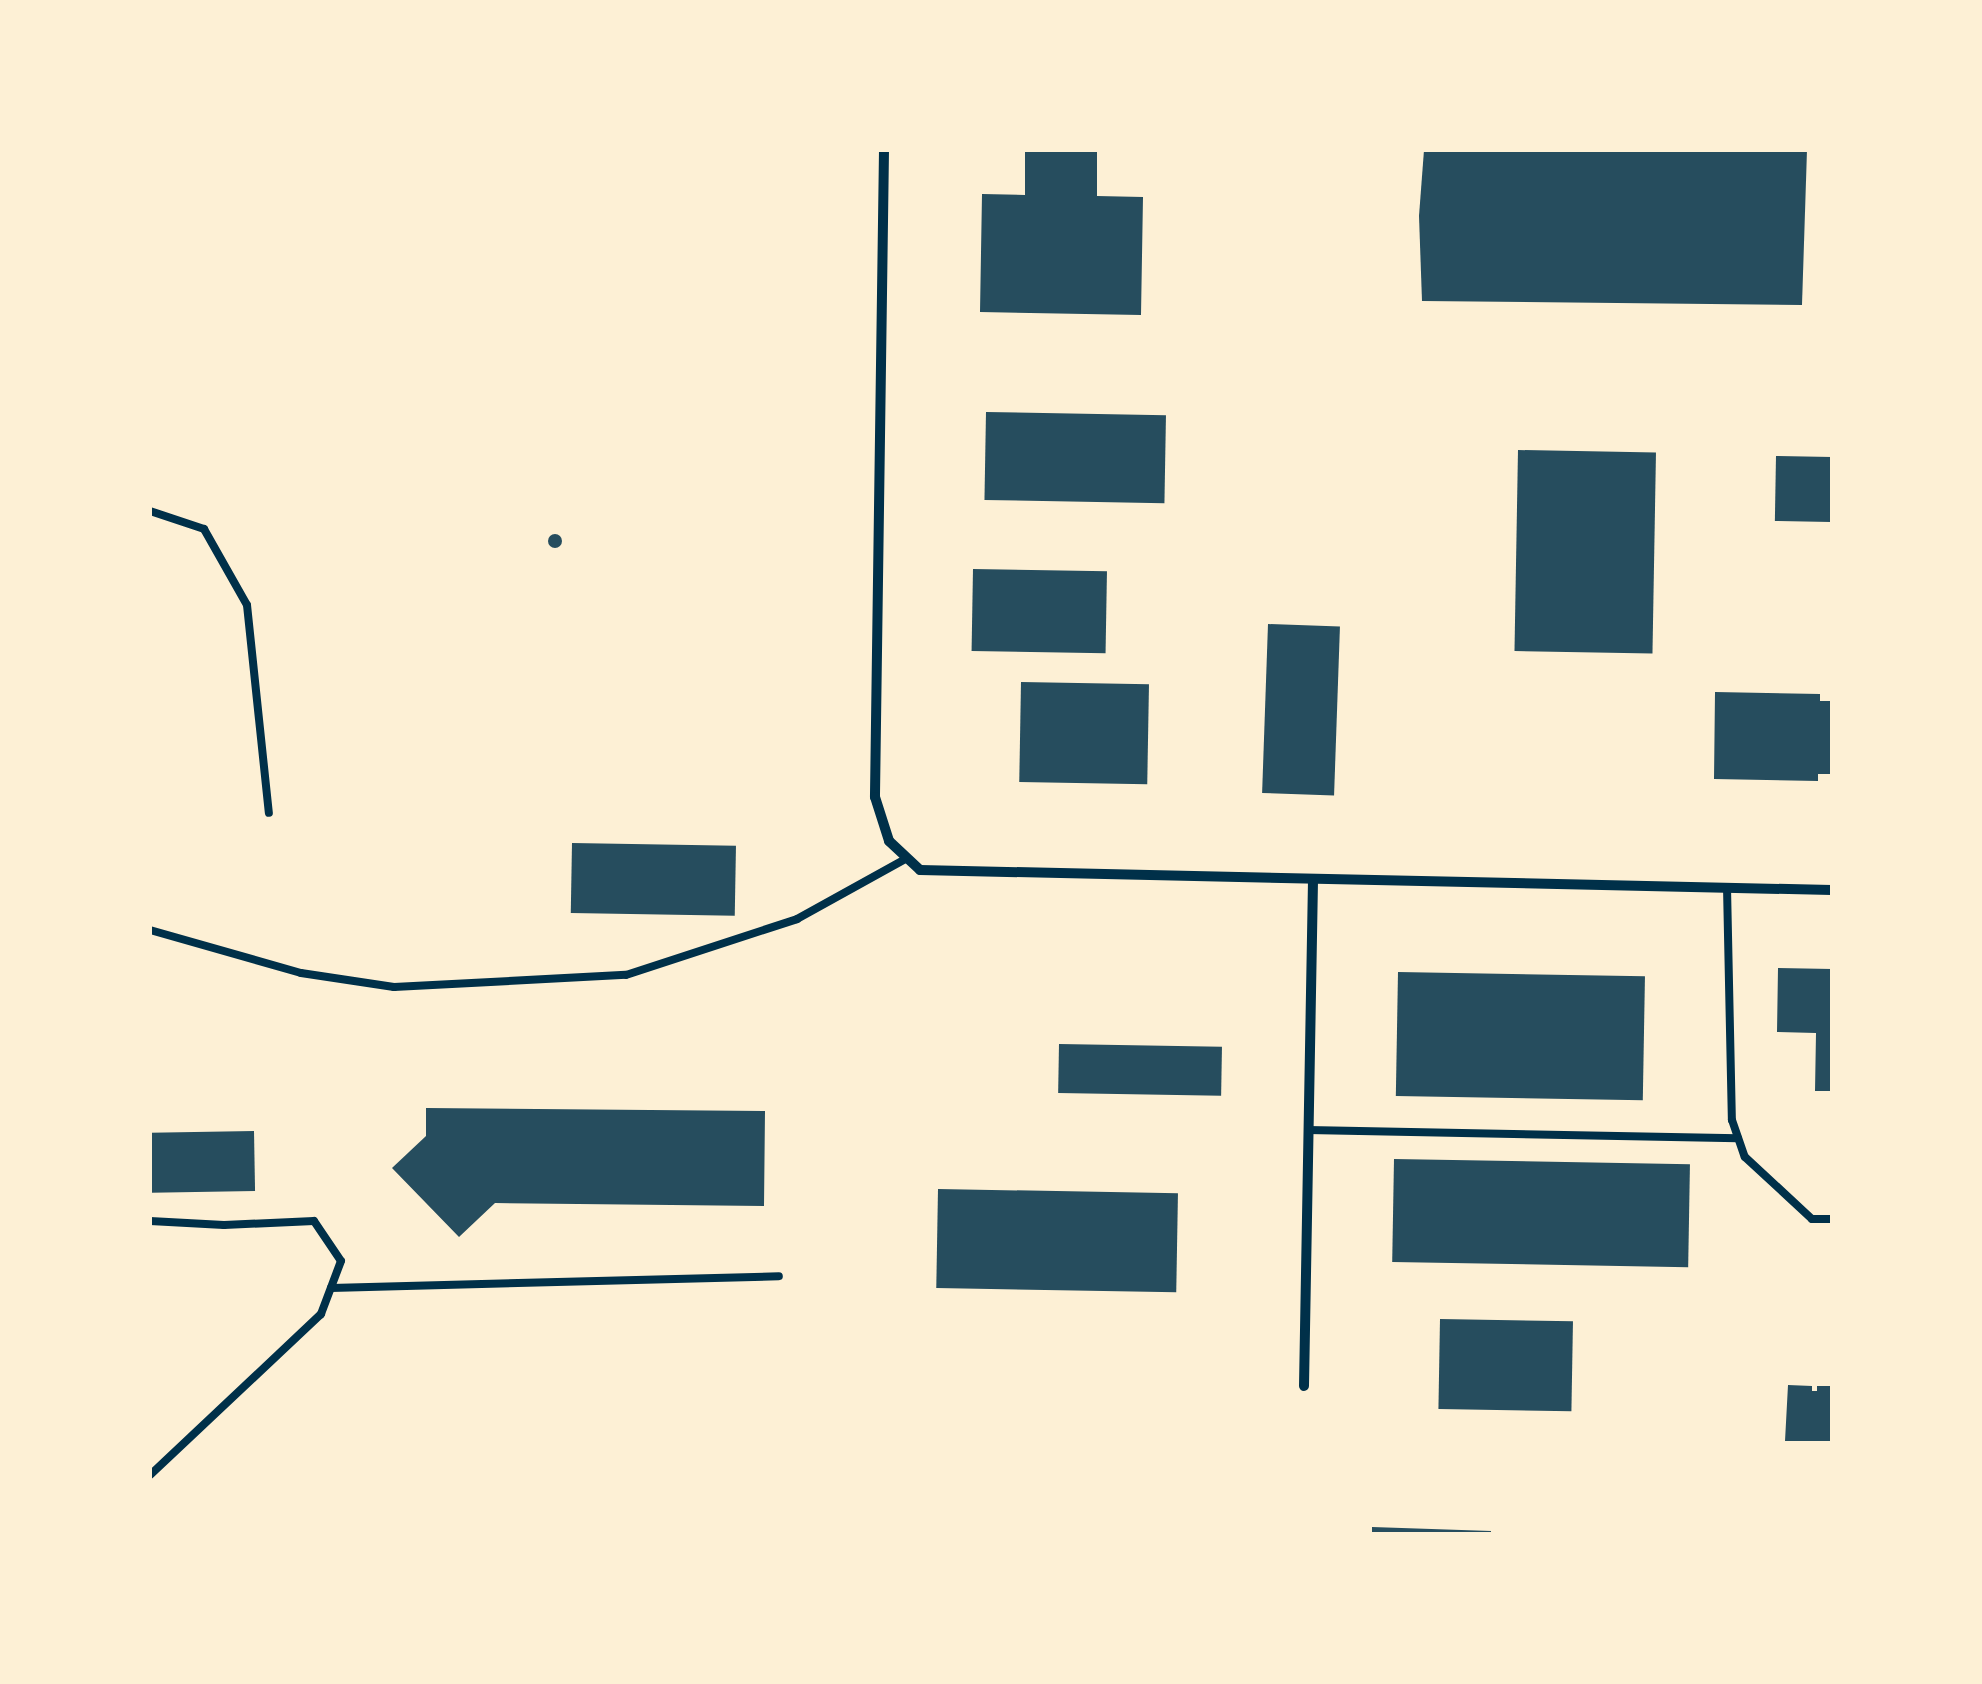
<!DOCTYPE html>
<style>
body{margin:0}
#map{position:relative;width:1982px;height:1684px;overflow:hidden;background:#fdf0d5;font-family:"Asap Condensed",sans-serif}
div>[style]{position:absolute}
.building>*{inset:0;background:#264d5e;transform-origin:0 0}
.round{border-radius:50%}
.service>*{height:8px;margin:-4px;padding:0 4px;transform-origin:4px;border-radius:4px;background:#003049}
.minor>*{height:10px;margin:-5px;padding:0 5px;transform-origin:5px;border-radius:5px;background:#003049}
span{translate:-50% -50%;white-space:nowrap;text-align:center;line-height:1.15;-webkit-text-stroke:10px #fdf0d5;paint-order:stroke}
.frame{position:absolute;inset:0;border:152px solid #fdf0d5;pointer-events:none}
</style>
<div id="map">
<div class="building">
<i style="clip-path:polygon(1025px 150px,1097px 150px,1097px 196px,1143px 197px,1141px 315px,980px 312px,982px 194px,1025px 195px)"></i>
<i style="clip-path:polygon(1424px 150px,1807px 150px,1802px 305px,1422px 301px,1419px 216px)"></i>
<i style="left:986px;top:412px;width:180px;height:88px;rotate:1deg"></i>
<i style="left:1518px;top:450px;width:138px;height:201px;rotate:1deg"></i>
<i style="left:1776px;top:456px;width:56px;height:65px;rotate:1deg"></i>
<i class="round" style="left:548px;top:534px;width:14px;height:14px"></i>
<i style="left:973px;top:569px;width:134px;height:82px;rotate:1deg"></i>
<i style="left:1268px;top:624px;width:72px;height:169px;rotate:2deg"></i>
<i style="left:1021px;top:682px;width:128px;height:100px;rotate:1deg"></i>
<i style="clip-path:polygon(1715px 692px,1820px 694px,1820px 701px,1832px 701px,1832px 774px,1818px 774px,1818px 781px,1714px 779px)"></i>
<i style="left:572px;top:843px;width:164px;height:70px;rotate:1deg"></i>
<i style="clip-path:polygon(1778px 968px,1832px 969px,1832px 1091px,1815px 1091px,1816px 1033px,1777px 1032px)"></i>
<i style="left:1398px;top:972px;width:247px;height:124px;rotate:1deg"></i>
<i style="left:1059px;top:1044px;width:163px;height:49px;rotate:1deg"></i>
<i style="clip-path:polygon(426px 1108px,765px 1111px,764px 1206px,495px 1203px,459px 1237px,392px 1168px,426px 1136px)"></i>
<i style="left:254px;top:1131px;width:60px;height:104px;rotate:89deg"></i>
<i style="left:1394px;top:1159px;width:296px;height:103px;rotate:1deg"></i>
<i style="left:938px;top:1189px;width:240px;height:99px;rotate:1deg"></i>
<i style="left:1440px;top:1319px;width:133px;height:90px;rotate:1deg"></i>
<i style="clip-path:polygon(1788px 1385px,1812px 1386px,1812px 1391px,1817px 1391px,1817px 1386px,1832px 1386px,1832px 1441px,1785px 1441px)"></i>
<i style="clip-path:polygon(1372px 1527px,1491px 1531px,1491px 1534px,1372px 1534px)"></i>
</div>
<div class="service">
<i style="left:150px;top:511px;width:57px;rotate:18.4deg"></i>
<i style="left:204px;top:529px;width:87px;rotate:60.5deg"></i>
<i style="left:247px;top:605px;width:209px;rotate:84deg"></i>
<i style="left:1727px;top:887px;width:233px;rotate:88.8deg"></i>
<i style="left:1732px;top:1120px;width:39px;rotate:71deg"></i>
<i style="left:1745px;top:1157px;width:91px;rotate:42.8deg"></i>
<i style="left:1812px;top:1219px;width:20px"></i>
<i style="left:150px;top:930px;width:157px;rotate:15.9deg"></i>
<i style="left:301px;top:973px;width:94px;rotate:8.6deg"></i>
<i style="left:394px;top:987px;width:232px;rotate:-3deg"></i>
<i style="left:626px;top:975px;width:180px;rotate:-18.1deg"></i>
<i style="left:797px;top:919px;width:126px;rotate:-29deg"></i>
<i style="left:1308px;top:1130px;width:430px;rotate:1.1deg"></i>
<i style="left:150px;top:1221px;width:74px;rotate:3.1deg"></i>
<i style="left:224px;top:1225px;width:90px;rotate:-2.5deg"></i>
<i style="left:314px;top:1221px;width:48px;rotate:56deg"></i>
<i style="left:341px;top:1261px;width:57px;rotate:110.7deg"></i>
<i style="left:321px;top:1314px;width:235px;rotate:136.7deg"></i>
<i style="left:331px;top:1288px;width:448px;rotate:-1.5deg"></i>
</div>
<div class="minor">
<i style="left:884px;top:150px;width:647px;rotate:90.8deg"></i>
<i style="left:875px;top:797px;width:46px;rotate:72.3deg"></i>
<i style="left:889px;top:841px;width:42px;rotate:43.1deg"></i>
<i style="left:920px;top:870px;width:912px;rotate:1.26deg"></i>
<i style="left:1304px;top:1386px;width:507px;rotate:-88.98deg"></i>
</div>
<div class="frame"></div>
</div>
